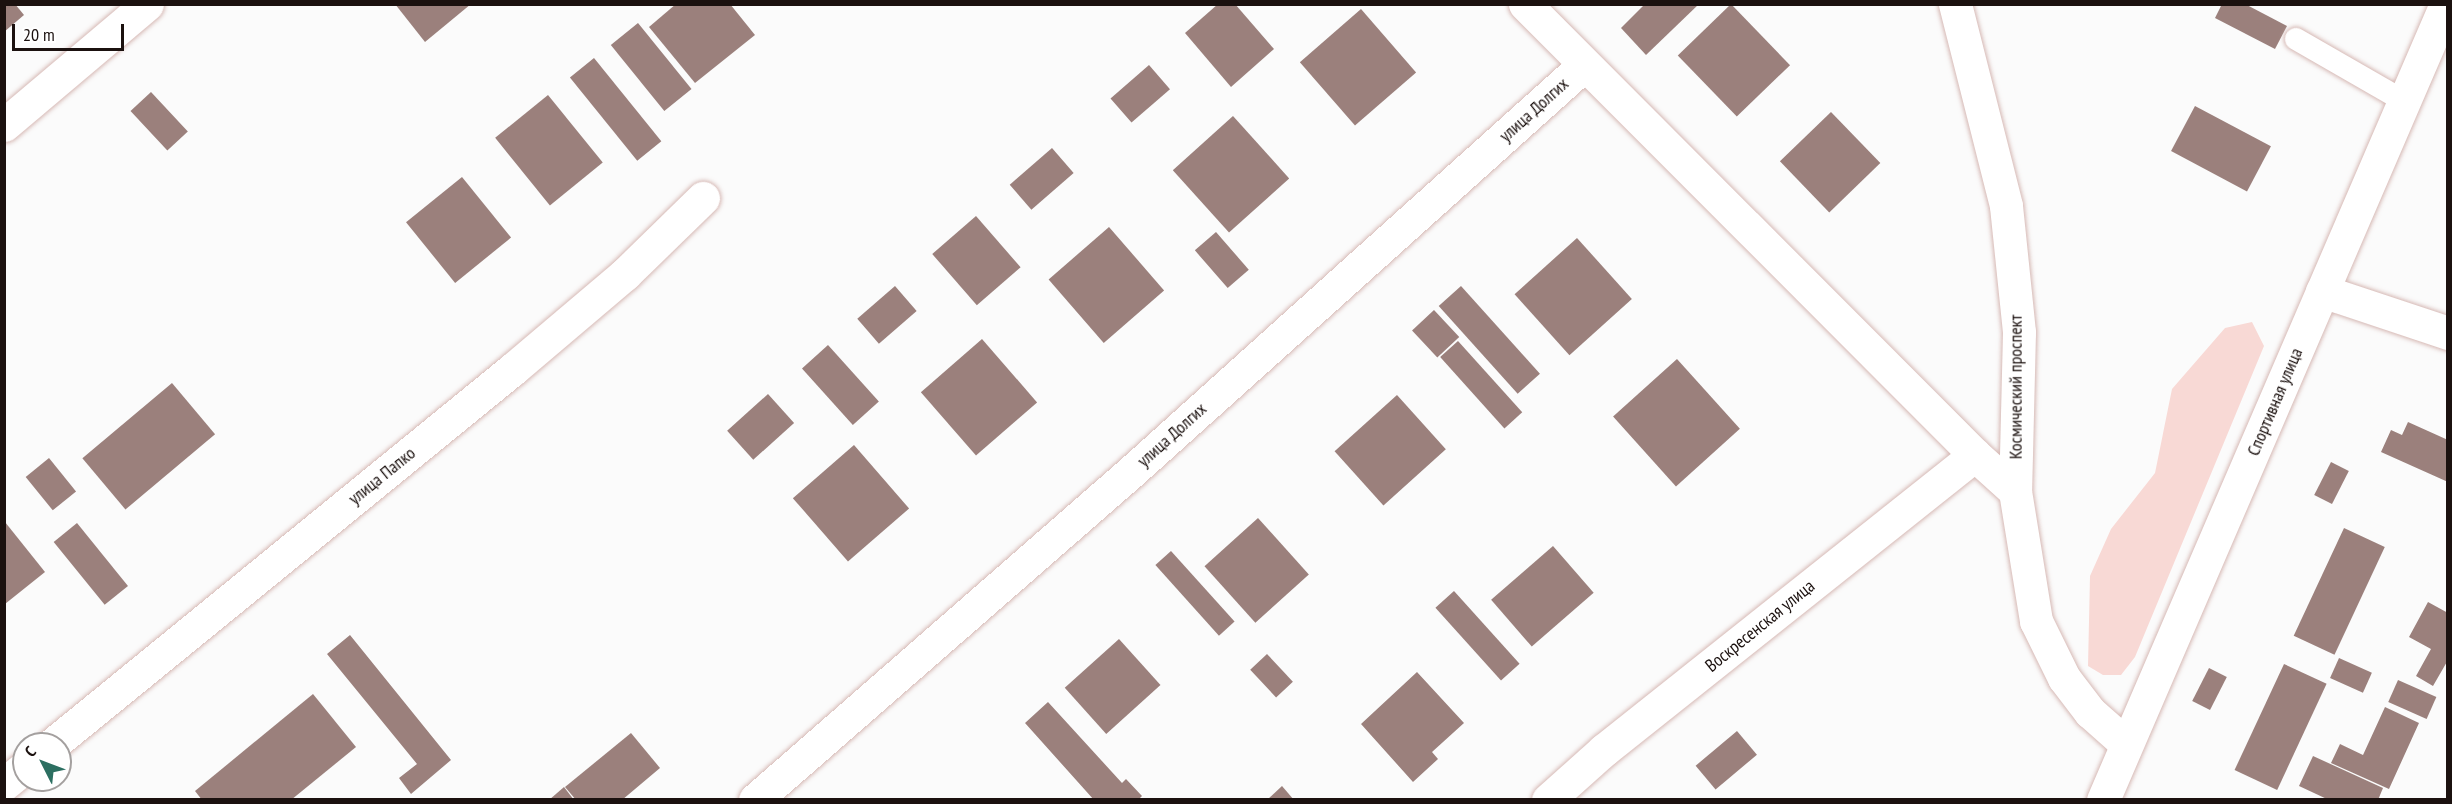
<!DOCTYPE html>
<meta charset="utf-8">
<style>
body{margin:0}
#map{position:relative;width:2452px;height:804px;overflow:hidden;background:#fbfbfb;font-family:"PT Sans Narrow",sans-serif}
div>[style]{position:absolute}
.green>*{inset:0;background:#f8d9d5}
.building>*{inset:0;background:#9b807c;transform-origin:0 0}
.roads{filter:drop-shadow(0 0 2px #d6b9b5) drop-shadow(0 0 2px #d6b9b5)}
.service>*{height:22px;margin:-11px;padding:0 11px;transform-origin:11px;border-radius:11px;background:#fff}
.minor>*{height:33px;margin:-16.5px;padding:0 16.5px;transform-origin:16.5px;border-radius:16.5px;background:#fff}
.tertiary>*{height:33px;margin:-16.5px;padding:0 16.5px;transform-origin:16.5px;border-radius:16.5px;background:#fff}
span{translate:-50% -50%;white-space:nowrap;text-align:center;line-height:1.15;-webkit-text-stroke:5px #fff;paint-order:stroke}
.street-label{font-size:18px;color:#1b110f}
.frame{position:absolute;inset:0;border:6px solid #1b110f;pointer-events:none}
.north{position:absolute;left:12px;top:732px;width:60px;height:60px;box-sizing:border-box;background:#fff;border:2px solid #a4a09f;border-radius:50%;rotate:312deg;font-size:16px;font-weight:700;line-height:24px;text-align:center;color:#1b110f}
.north::after{content:'';display:block;margin:auto;width:21px;height:27px;background:#2c6f61;clip-path:polygon(50% 0,100% 100%,50% 72%,0 100%)}
.scale{position:absolute;left:12px;top:24px;width:112px;height:27px;box-sizing:border-box;border:3px solid #1b110f;border-top:0;padding-left:8px;font-size:18px;line-height:21px;white-space:nowrap;color:#1b110f;-webkit-text-stroke:4px #fff;paint-order:stroke}
</style>
<div id="map">
<div class="green">
<i style="clip-path:polygon(2252px 322px,2264px 346px,2135px 657px,2121px 675px,2103px 675px,2088px 666px,2090px 576px,2111px 529px,2155px 473px,2172px 389px,2225px 328px)"></i>
</div>
<div class="building">
<i style="clip-path:polygon(4px 4px,15px 4px,24px 15px,4px 32px)"></i>
<i style="clip-path:polygon(395px 4px,471px 4px,425px 42px)"></i>
<i style="clip-path:polygon(676px 4px,730px 4px,755px 35px,695px 83px,649px 27px)"></i>
<i style="clip-path:polygon(1218px 4px,1235px 4px,1274px 49px,1231px 87px,1185px 33px)"></i>
<i style="clip-path:polygon(1645px 4px,1699px 4px,1646px 55px,1621px 28px)"></i>
<i style="left:1731px;top:4px;width:85px;height:74px;rotate:46deg"></i>
<i style="clip-path:polygon(2222px 4px,2245px 4px,2287px 26px,2275px 49px,2215px 18px)"></i>
<i style="left:1361px;top:9px;width:84px;height:81px;rotate:49deg"></i>
<i style="left:638px;top:23px;width:85px;height:35px;rotate:51deg"></i>
<i style="left:594px;top:58px;width:107px;height:31px;rotate:51deg"></i>
<i style="left:1149px;top:65px;width:32px;height:51px;rotate:49deg"></i>
<i style="left:151px;top:92px;width:54px;height:28px;rotate:47deg"></i>
<i style="left:548px;top:95px;width:87px;height:68px;rotate:51deg"></i>
<i style="left:2195px;top:106px;width:86px;height:51px;rotate:28deg"></i>
<i style="left:1831px;top:112px;width:71px;height:71px;rotate:46deg"></i>
<i style="left:1233px;top:116px;width:84px;height:81px;rotate:48deg"></i>
<i style="left:1052px;top:148px;width:33px;height:56px;rotate:49deg"></i>
<i style="left:462px;top:177px;width:78px;height:72px;rotate:51deg"></i>
<i style="left:976px;top:216px;width:68px;height:58px;rotate:49deg"></i>
<i style="left:1109px;top:227px;width:84px;height:80px;rotate:49deg"></i>
<i style="left:1216px;top:232px;width:50px;height:28px;rotate:49deg"></i>
<i style="left:1577px;top:238px;width:82px;height:84px;rotate:48deg"></i>
<i style="left:895px;top:286px;width:33px;height:50px;rotate:49deg"></i>
<i style="left:1461px;top:286px;width:118px;height:30px;rotate:48deg"></i>
<i style="left:1434px;top:310px;width:37px;height:30px;rotate:47deg"></i>
<i style="left:982px;top:339px;width:84px;height:81px;rotate:49deg"></i>
<i style="left:1458px;top:341px;width:96px;height:24px;rotate:48deg"></i>
<i style="left:828px;top:345px;width:76px;height:35px;rotate:48deg"></i>
<i style="left:1677px;top:359px;width:94px;height:86px;rotate:48deg"></i>
<i style="left:172px;top:383px;width:67px;height:117px;rotate:50deg"></i>
<i style="left:768px;top:394px;width:39px;height:55px;rotate:48deg"></i>
<i style="left:1397px;top:395px;width:73px;height:84px;rotate:48deg"></i>
<i style="clip-path:polygon(2408px 422px,2448px 440px,2448px 482px,2381px 452px,2391px 430px,2402px 435px)"></i>
<i style="left:854px;top:445px;width:84px;height:81px;rotate:49deg"></i>
<i style="left:49px;top:458px;width:43px;height:30px;rotate:51deg"></i>
<i style="left:2331px;top:462px;width:20px;height:37px;rotate:27deg"></i>
<i style="left:1258px;top:518px;width:76px;height:72px;rotate:48deg"></i>
<i style="clip-path:polygon(5px 522px,45px 572px,5px 604px)"></i>
<i style="left:77px;top:523px;width:81px;height:30px;rotate:51deg"></i>
<i style="left:2344px;top:528px;width:45px;height:119px;rotate:25deg"></i>
<i style="left:1553px;top:546px;width:62px;height:82px;rotate:49deg"></i>
<i style="left:1171px;top:551px;width:95px;height:21px;rotate:48deg"></i>
<i style="left:1454px;top:591px;width:98px;height:25px;rotate:48deg"></i>
<i style="clip-path:polygon(2428px 602px,2448px 613px,2448px 660px,2433px 686px,2416px 676px,2431px 649px,2409px 637px)"></i>
<i style="clip-path:polygon(350px 635px,451px 760px,411px 794px,399px 778px,417px 764px,327px 654px)"></i>
<i style="left:1119px;top:639px;width:62px;height:73px;rotate:48deg"></i>
<i style="left:1267px;top:654px;width:38px;height:23px;rotate:47deg"></i>
<i style="left:2339px;top:658px;width:36px;height:22px;rotate:24deg"></i>
<i style="left:2284px;top:664px;width:47px;height:117px;rotate:25deg"></i>
<i style="left:2209px;top:668px;width:20px;height:37px;rotate:27deg"></i>
<i style="clip-path:polygon(1417px 672px,1464px 723px,1432px 752px,1438px 759px,1413px 782px,1361px 724px)"></i>
<i style="left:2398px;top:680px;width:42px;height:24px;rotate:24deg"></i>
<i style="clip-path:polygon(313px 694px,356px 747px,291px 800px,202px 800px,195px 791px)"></i>
<i style="clip-path:polygon(1048px 702px,1122px 783px,1126px 779px,1142px 796px,1138px 800px,1094px 800px,1025px 723px)"></i>
<i style="clip-path:polygon(2385px 707px,2419px 723px,2389px 789px,2331px 763px,2340px 744px,2363px 755px)"></i>
<i style="left:1737px;top:731px;width:31px;height:54px;rotate:50deg"></i>
<i style="clip-path:polygon(631px 733px,660px 768px,622px 800px,576px 800px,565px 787px)"></i>
<i style="clip-path:polygon(2313px 756px,2383px 788px,2378px 800px,2329px 800px,2299px 786px)"></i>
<i style="clip-path:polygon(1282px 786px,1294px 800px,1267px 800px)"></i>
<i style="clip-path:polygon(564px 787px,574px 800px,549px 800px)"></i>
</div>
<div class="roads">
<div class="service">
<i style="left:2296px;top:39px;width:125px;rotate:29.9deg"></i>
</div>
<div class="minor">
<i style="left:1525px;top:4px;width:637px;rotate:45.06deg"></i>
<i style="left:1975px;top:455px;width:54px;rotate:42deg"></i>
<i style="left:1955px;top:4px;width:208px;rotate:75.8deg"></i>
<i style="left:2006px;top:206px;width:127px;rotate:84.1deg"></i>
<i style="left:2019px;top:332px;width:159px;rotate:91.4deg"></i>
<i style="left:2015px;top:491px;width:132px;rotate:80.8deg"></i>
<i style="left:2036px;top:621px;width:64px;rotate:63.8deg"></i>
<i style="left:2064px;top:678px;width:43px;rotate:52.6deg"></i>
<i style="left:2090px;top:712px;width:47px;rotate:41.5deg"></i>
<i style="left:4px;top:125px;width:187px;rotate:-40.2deg"></i>
<i style="left:2322px;top:291px;width:133px;rotate:18.4deg"></i>
<i style="left:53px;top:744px;width:593px;rotate:-39.19deg"></i>
<i style="left:513px;top:369px;width:147px;rotate:-40.3deg"></i>
<i style="left:625px;top:274px;width:109px;rotate:-44.3deg"></i>
<i style="left:4px;top:784px;width:26px;rotate:-39deg"></i>
<i style="left:755px;top:800px;width:500px;rotate:-41.11deg"></i>
<i style="left:1132px;top:471px;width:608px;rotate:-41.93deg"></i>
<i style="left:1548px;top:800px;width:75px;rotate:-41.8deg"></i>
<i style="left:1604px;top:750px;width:474px;rotate:-38.5deg"></i>
</div>
<div class="tertiary">
<i style="left:2103px;top:800px;width:867px;rotate:-66.69deg"></i>
</div>
</div>
<div class="street-label">
<span style="left:1534px;top:110px;rotate:-42deg">улица Долгих</span>
<span style="left:2016px;top:387px;rotate:-90deg">Космический проспект</span>
<span style="left:2275px;top:402px;rotate:-67deg">Спортивная улица</span>
<span style="left:1172px;top:435px;rotate:-42deg">улица Долгих</span>
<span style="left:382px;top:476px;rotate:-39deg">улица Папко</span>
<span style="left:1760px;top:626px;rotate:-39deg">Воскресенская улица</span>
</div>
<div class="frame"></div>
<div class="north">С</div>
<div class="scale">20 m</div>
</div>
